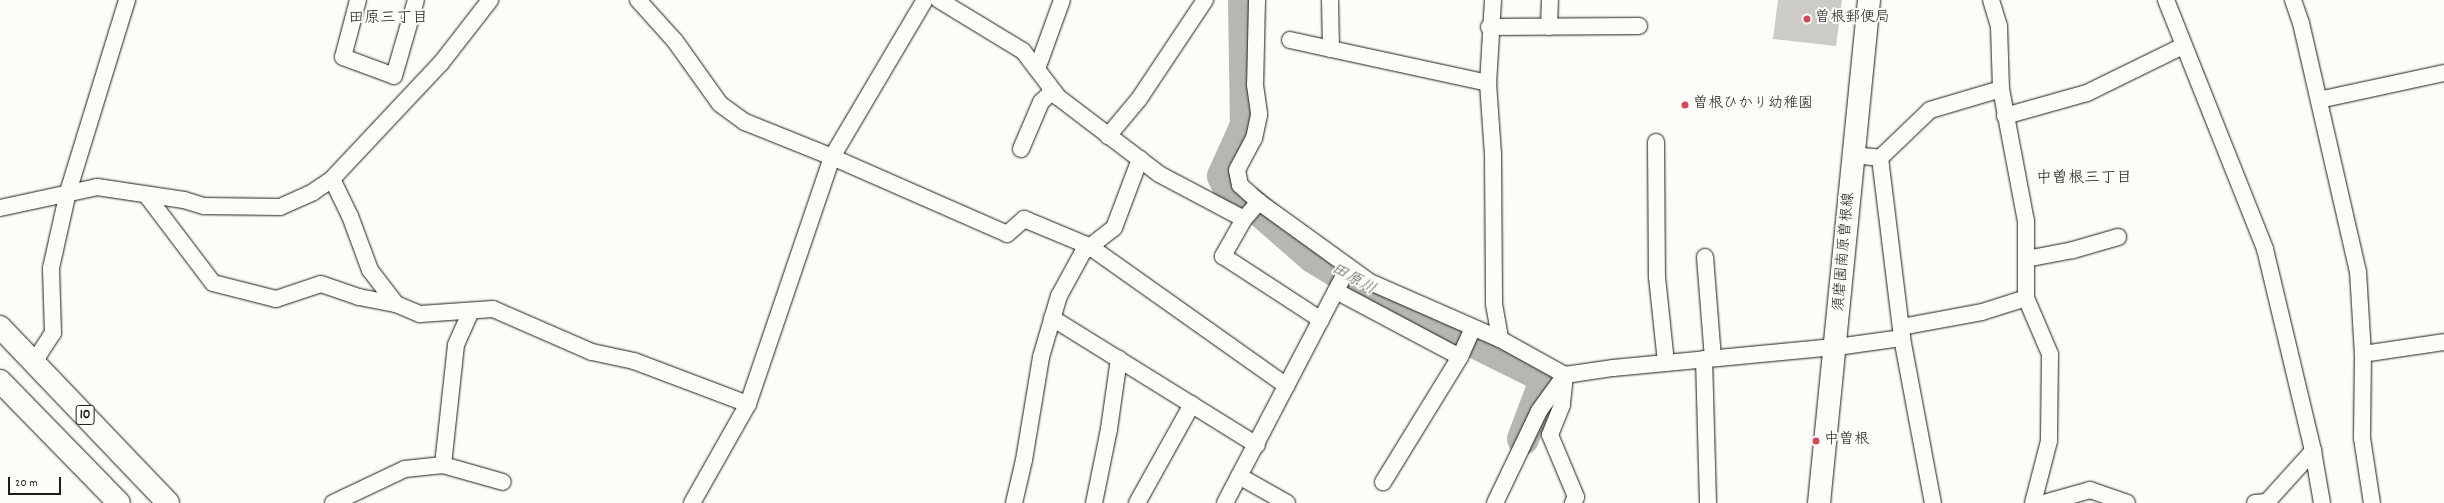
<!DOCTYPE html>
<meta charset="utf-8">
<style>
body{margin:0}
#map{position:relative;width:2444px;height:503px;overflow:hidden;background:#fdfcf7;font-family:Dekko,"Klee One",sans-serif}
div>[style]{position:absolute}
.river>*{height:32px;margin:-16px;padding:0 16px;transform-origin:16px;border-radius:16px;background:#b7b6b2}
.building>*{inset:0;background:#cccbc8}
.roads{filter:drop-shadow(0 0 1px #1c1c1c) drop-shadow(0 0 1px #1c1c1c)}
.street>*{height:16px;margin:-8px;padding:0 8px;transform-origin:8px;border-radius:8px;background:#fdfcf7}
.secondary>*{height:22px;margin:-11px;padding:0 11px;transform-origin:11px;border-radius:11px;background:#fdfcf7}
.highway>*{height:22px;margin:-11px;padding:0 11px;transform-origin:11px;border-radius:11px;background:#fdfcf7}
.dots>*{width:11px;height:11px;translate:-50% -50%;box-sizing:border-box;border:2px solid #fdfcf7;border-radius:50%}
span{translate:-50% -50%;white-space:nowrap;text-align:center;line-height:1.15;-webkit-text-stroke:4px #fdfcf7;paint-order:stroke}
.shield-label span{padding:1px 3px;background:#fdfcf7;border:1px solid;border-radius:3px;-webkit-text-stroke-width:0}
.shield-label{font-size:14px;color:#1c1c1c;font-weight:700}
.poi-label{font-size:15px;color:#1c1c1c}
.left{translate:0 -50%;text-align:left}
.street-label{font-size:15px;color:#1c1c1c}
.neighbourhood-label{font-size:16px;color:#1c1c1c}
.water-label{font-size:16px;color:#5a5a58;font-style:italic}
.scale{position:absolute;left:8px;top:477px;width:53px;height:18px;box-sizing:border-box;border:2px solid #1c1c1c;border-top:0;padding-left:5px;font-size:12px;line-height:14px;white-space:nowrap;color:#1c1c1c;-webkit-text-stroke:3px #fdfcf7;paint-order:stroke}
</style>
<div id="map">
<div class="river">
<i style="left:1244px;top:0;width:125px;rotate:89.1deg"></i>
<i style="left:1246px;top:125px;width:56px;rotate:114.3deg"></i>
<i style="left:1223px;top:176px;width:17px;rotate:65deg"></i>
<i style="left:1230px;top:191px;width:24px;rotate:30deg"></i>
<i style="left:1251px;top:203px;width:82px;rotate:41.1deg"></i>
<i style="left:1313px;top:257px;width:52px;rotate:31.5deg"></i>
<i style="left:1357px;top:284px;width:211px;rotate:26.4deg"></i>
<i style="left:1546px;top:378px;width:65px;rotate:110.7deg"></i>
</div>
<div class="building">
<i style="clip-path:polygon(1778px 0,1842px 0,1836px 46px,1773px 39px)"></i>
</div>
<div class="roads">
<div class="street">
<i style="left:358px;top:0;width:59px;rotate:104.7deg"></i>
<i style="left:343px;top:57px;width:54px;rotate:20.4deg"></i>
<i style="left:394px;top:76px;width:79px;rotate:-73.9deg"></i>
<i style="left:638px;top:0;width:55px;rotate:47.9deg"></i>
<i style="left:675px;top:41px;width:77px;rotate:54.5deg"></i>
<i style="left:720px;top:104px;width:31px;rotate:36deg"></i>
<i style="left:745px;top:122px;width:94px;rotate:21.9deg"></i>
<i style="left:832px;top:157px;width:191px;rotate:23.7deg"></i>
<i style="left:1007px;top:234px;width:23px;rotate:-41deg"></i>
<i style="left:1024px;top:219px;width:70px;rotate:22.6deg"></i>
<i style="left:1089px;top:246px;width:242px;rotate:35.3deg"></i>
<i style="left:939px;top:0;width:98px;rotate:31.3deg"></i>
<i style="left:1023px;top:51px;width:58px;rotate:52.7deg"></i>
<i style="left:1058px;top:97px;width:127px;rotate:37.3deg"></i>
<i style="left:1159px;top:174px;width:96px;rotate:27.9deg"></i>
<i style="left:1244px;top:219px;width:23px;rotate:-49deg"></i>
<i style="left:1259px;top:202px;width:137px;rotate:35.8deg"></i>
<i style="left:1370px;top:282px;width:142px;rotate:23.7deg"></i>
<i style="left:1500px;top:339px;width:74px;rotate:29deg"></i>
<i style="left:1565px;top:375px;width:49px;rotate:-8.3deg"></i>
<i style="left:1613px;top:368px;width:225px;rotate:-5.4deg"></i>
<i style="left:1837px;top:347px;width:66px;rotate:-7.9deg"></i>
<i style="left:1902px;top:338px;width:168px;rotate:79.4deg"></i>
<i style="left:1257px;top:0;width:85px;rotate:91.3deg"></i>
<i style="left:1255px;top:85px;width:30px;rotate:82deg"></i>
<i style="left:1259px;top:115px;width:24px;rotate:102deg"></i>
<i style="left:1254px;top:138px;width:36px;rotate:118deg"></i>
<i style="left:1237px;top:170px;width:15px;rotate:79deg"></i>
<i style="left:1240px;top:185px;width:25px;rotate:42deg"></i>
<i style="left:1330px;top:0;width:49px;rotate:88.8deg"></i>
<i style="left:1331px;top:49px;width:161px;rotate:12.2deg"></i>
<i style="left:1493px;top:0;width:83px;rotate:93.4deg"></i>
<i style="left:1488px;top:83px;width:71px;rotate:86deg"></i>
<i style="left:1493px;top:154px;width:150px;rotate:89.6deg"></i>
<i style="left:1494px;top:304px;width:36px;rotate:80deg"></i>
<i style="left:1991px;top:0;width:27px;rotate:73deg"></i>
<i style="left:1999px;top:26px;width:63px;rotate:88.2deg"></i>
<i style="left:2166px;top:0;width:268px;rotate:68.3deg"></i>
<i style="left:2265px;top:249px;width:208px;rotate:76.6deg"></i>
<i style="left:2313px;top:451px;width:53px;rotate:80.2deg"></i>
<i style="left:2293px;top:0;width:24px;rotate:71deg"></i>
<i style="left:2301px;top:23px;width:254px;rotate:77.1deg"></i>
<i style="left:2358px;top:271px;width:83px;rotate:86.6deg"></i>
<i style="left:2363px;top:354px;width:84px;rotate:90.7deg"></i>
<i style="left:2362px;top:438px;width:66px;rotate:81.3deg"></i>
<i style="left:1489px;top:27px;width:150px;rotate:-0.4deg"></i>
<i style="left:1549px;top:27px;width:27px;rotate:-88deg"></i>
<i style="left:1290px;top:40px;width:42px;rotate:12.4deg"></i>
<i style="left:1037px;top:69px;width:73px;rotate:-70.1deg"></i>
<i style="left:2319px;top:100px;width:128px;rotate:-12.2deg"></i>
<i style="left:2005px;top:116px;width:85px;rotate:-15.7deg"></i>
<i style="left:2087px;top:93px;width:107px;rotate:-26.1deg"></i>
<i style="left:1108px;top:136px;width:48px;rotate:-50deg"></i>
<i style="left:1139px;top:99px;width:119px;rotate:-56.3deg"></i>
<i style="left:1656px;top:142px;width:135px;rotate:89.6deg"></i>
<i style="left:1657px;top:277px;width:86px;rotate:84deg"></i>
<i style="left:1021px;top:149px;width:51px;rotate:-66.9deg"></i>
<i style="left:1041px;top:102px;width:16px;rotate:-43deg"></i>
<i style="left:1853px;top:155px;width:27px;rotate:6deg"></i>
<i style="left:1880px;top:158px;width:69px;rotate:-43.8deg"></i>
<i style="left:1930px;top:110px;width:74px;rotate:-16.5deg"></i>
<i style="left:2001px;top:89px;width:134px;rotate:79.3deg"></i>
<i style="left:2026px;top:221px;width:77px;rotate:90deg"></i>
<i style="left:2026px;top:298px;width:61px;rotate:66.8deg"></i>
<i style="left:2050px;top:354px;width:87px;rotate:90.7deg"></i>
<i style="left:2049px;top:441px;width:64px;rotate:104.5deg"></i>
<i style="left:1880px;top:158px;width:181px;rotate:83deg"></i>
<i style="left:332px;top:179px;width:41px;rotate:64.1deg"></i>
<i style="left:350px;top:216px;width:58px;rotate:69.7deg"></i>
<i style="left:370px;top:270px;width:43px;rotate:52.6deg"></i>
<i style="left:396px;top:304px;width:26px;rotate:23deg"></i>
<i style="left:420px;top:314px;width:73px;rotate:-3.9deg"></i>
<i style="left:493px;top:309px;width:108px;rotate:23.5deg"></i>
<i style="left:592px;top:352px;width:43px;rotate:12.1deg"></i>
<i style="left:634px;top:361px;width:122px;rotate:20.7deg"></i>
<i style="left:147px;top:196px;width:109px;rotate:52.8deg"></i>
<i style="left:213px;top:283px;width:65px;rotate:14.3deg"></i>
<i style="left:276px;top:299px;width:47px;rotate:-18.4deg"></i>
<i style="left:321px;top:284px;width:40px;rotate:18.9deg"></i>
<i style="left:359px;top:297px;width:38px;rotate:11deg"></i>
<i style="left:0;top:208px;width:99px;rotate:-12.2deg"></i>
<i style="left:97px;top:187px;width:88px;rotate:8.5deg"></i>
<i style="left:184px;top:200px;width:21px;rotate:17deg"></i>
<i style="left:204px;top:206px;width:76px;rotate:0.8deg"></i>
<i style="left:280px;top:207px;width:36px;rotate:-24deg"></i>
<i style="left:313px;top:192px;width:23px;rotate:-34deg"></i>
<i style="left:332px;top:179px;width:159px;rotate:-46.8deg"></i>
<i style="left:441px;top:63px;width:80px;rotate:-52.1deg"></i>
<i style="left:1244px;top:219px;width:43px;rotate:119.6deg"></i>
<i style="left:1223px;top:256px;width:117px;rotate:33.1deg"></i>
<i style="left:1705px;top:257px;width:101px;rotate:85.5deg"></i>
<i style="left:2026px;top:259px;width:48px;rotate:-10.8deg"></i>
<i style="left:2073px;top:250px;width:47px;rotate:-16.1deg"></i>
<i style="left:1336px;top:291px;width:140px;rotate:28deg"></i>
<i style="left:1460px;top:357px;width:147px;rotate:121.6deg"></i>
<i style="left:471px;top:311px;width:37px;rotate:114deg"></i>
<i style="left:456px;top:345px;width:121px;rotate:96.2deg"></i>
<i style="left:443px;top:465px;width:62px;rotate:15.8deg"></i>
<i style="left:1052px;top:318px;width:241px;rotate:31.8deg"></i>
<i style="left:1901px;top:327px;width:82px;rotate:-10.5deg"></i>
<i style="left:1982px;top:312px;width:46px;rotate:-17.7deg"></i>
<i style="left:2363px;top:354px;width:82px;rotate:-8.4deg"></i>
<i style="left:1460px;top:357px;width:32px;rotate:-66deg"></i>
<i style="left:1704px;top:359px;width:144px;rotate:88.4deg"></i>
<i style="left:34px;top:362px;width:35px;rotate:-57deg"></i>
<i style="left:53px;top:333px;width:65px;rotate:-91.8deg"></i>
<i style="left:51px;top:268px;width:78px;rotate:-77.4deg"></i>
<i style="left:68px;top:192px;width:201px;rotate:-72.9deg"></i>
<i style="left:1565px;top:375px;width:30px;rotate:96deg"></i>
<i style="left:1562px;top:405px;width:32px;rotate:112deg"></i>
<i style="left:1550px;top:435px;width:67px;rotate:67.2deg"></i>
<i style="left:1576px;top:497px;width:7px;rotate:117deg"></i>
<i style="left:1239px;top:476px;width:55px;rotate:29.4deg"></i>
<i style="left:333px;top:503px;width:80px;rotate:-25.3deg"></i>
<i style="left:405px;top:469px;width:38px;rotate:-6deg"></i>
<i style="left:692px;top:503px;width:114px;rotate:-60.5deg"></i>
<i style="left:748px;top:404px;width:261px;rotate:-71.2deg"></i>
<i style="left:832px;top:157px;width:182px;rotate:-59.4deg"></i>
<i style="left:1014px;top:503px;width:44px;rotate:-76.9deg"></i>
<i style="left:1024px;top:460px;width:104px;rotate:-80.6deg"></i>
<i style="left:1041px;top:357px;width:64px;rotate:-73.6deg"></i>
<i style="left:1059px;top:296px;width:50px;rotate:-61.4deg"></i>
<i style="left:1083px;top:252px;width:39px;rotate:-38deg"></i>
<i style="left:1114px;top:228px;width:74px;rotate:-69.4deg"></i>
<i style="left:1094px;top:503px;width:76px;rotate:-78.5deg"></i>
<i style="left:1109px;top:429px;width:71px;rotate:-81.9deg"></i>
<i style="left:1137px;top:503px;width:113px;rotate:-60.9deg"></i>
<i style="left:1225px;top:503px;width:265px;rotate:-62.4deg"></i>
<i style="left:1495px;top:503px;width:102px;rotate:-64.4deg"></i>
<i style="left:1539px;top:411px;width:44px;rotate:-54.2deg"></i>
<i style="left:2044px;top:503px;width:48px;rotate:-15.8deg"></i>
<i style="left:2090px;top:490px;width:39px;rotate:19deg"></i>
<i style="left:2255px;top:503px;width:12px;rotate:-5deg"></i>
<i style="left:2267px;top:502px;width:69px;rotate:-48deg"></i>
</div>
<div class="secondary">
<i style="left:1819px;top:503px;width:505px;rotate:-84.32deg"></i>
</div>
<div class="highway">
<i style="left:0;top:327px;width:243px;rotate:46.3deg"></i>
<i style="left:0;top:381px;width:170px;rotate:45.7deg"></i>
</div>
</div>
<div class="dots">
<i style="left:1807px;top:19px;background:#d1495b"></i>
<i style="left:1685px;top:105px;background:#d1495b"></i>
<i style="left:1816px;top:441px;background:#d1495b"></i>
</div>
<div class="shield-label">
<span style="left:85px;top:415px">10</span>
</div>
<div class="poi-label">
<span class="left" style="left:1815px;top:19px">曽根郵便局</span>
<span class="left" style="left:1693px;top:105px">曽根ひかり幼稚園</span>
<span class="left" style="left:1824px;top:441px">中曽根</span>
</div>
<div class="street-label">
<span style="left:1845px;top:252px;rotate:-85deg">須磨園南原曽根線</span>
</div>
<div class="neighbourhood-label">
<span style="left:388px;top:19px">田原三丁目</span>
<span style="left:2084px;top:179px">中曽根三丁目</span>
</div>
<div class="water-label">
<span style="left:1353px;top:280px;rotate:29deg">田原川</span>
</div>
<div class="scale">20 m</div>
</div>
